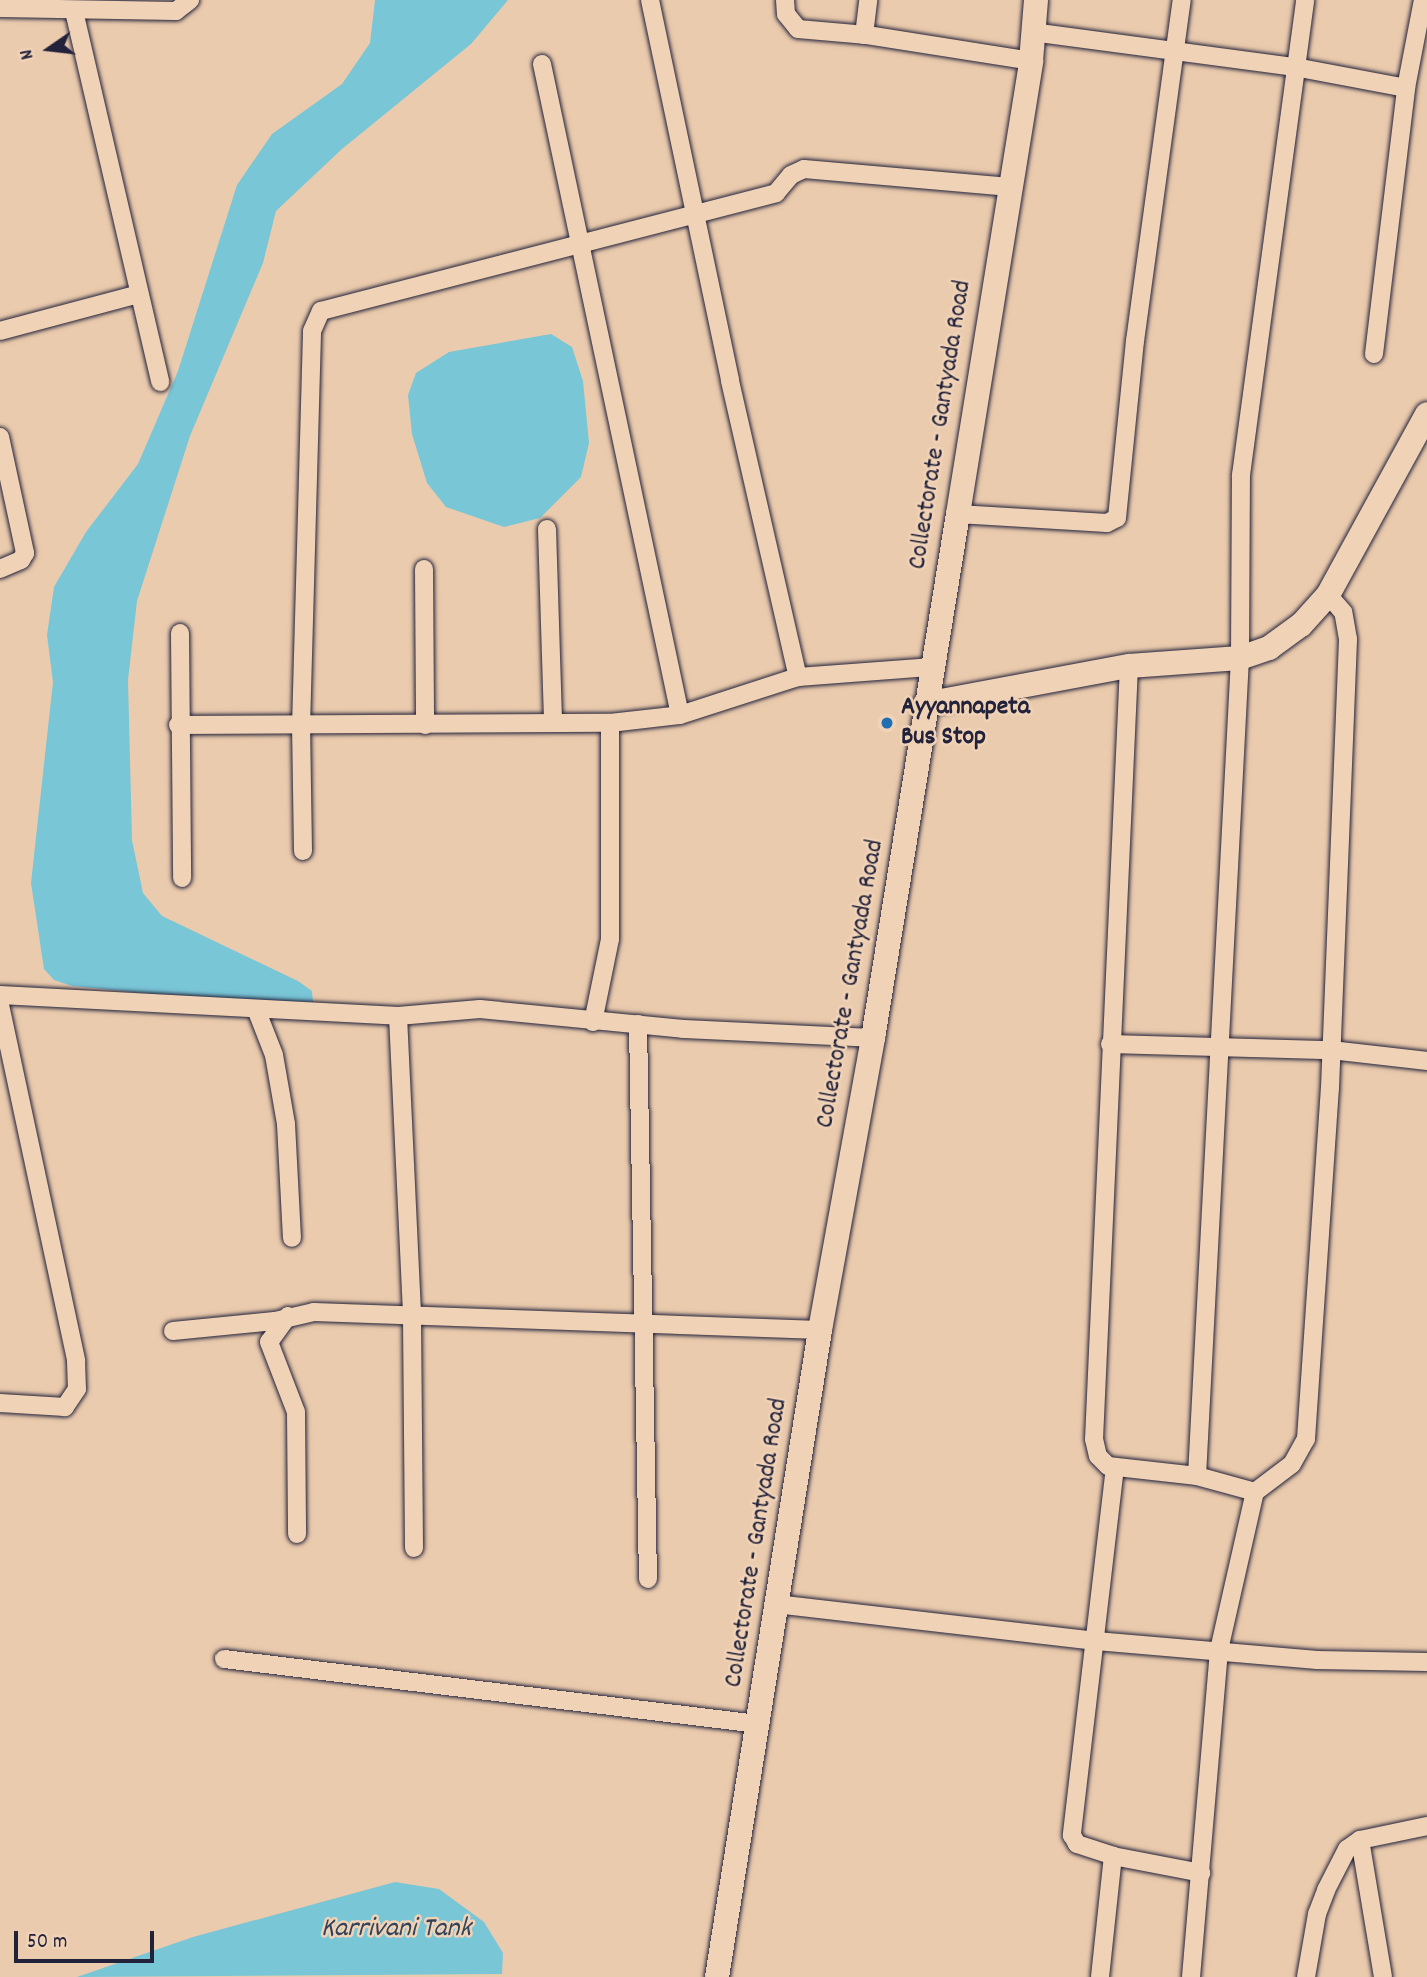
<!DOCTYPE html>
<style>
body{margin:0}
#map{position:relative;width:1427px;height:1977px;overflow:hidden;background:#ebcbad;font-family:Dekko,sans-serif}
div>[style]{position:absolute}
.water>*{inset:0;background:#79c6d7}
.roads{filter:drop-shadow(0 0 2px #22223b) drop-shadow(0 0 2px #22223b)}
.street>*{height:18px;margin:-9px;padding:0 9px;transform-origin:9px;border-radius:9px;background:#f0d2b6}
.secondary>*{height:24px;margin:-12px;padding:0 12px;transform-origin:12px;border-radius:12px;background:#f0d2b6}
.dots>*{width:19px;height:19px;translate:-50% -50%;box-sizing:border-box;border:4px solid #f0d2b6;border-radius:50%}
span{translate:-50% -50%;white-space:nowrap;text-align:center;line-height:1.15;-webkit-text-stroke:5px #f0d2b6;paint-order:stroke}
.street-label{font-size:26px;color:#22223b}
.poi-label{font-size:26px;color:#22223b;font-weight:700}
.left{translate:0 -50%;text-align:left}
.water-label{font-size:28px;color:#33435a;font-style:italic}
.north{position:absolute;left:14px;top:14px;width:70px;height:70px;-webkit-text-stroke:5px #f0d2b6;paint-order:stroke;rotate:256deg;font-size:19px;font-weight:700;line-height:28px;text-align:center;color:#22223b}
.north::after{content:'';display:block;margin:auto;width:24px;height:32px;background:#22223b;clip-path:polygon(50% 0,100% 100%,50% 72%,0 100%)}
.scale{position:absolute;left:14px;top:1931px;width:140px;height:32px;box-sizing:border-box;border:4px solid #22223b;border-top:0;padding-left:9px;font-size:21px;line-height:24px;white-space:nowrap;color:#22223b;-webkit-text-stroke:5px #f0d2b6;paint-order:stroke}
</style>
<div id="map">
<div class="water">
<i style="clip-path:polygon(375px 0,508px 0,471px 44px,342px 149px,276px 211px,263px 263px,190px 436px,137px 601px,128px 680px,132px 840px,143px 893px,162px 916px,298px 981px,312px 991px,313px 1002px,223px 1001px,72px 986px,54px 980px,44px 969px,31px 883px,53px 682px,47px 635px,54px 587px,86px 532px,138px 464px,178px 371px,237px 185px,272px 134px,342px 84px,370px 43px)"></i>
<i style="clip-path:polygon(551px 334px,572px 347px,583px 381px,589px 443px,581px 477px,540px 518px,504px 527px,446px 507px,427px 483px,412px 434px,408px 395px,416px 373px,449px 352px)"></i>
<i style="clip-path:polygon(395px 1882px,439px 1889px,484px 1922px,503px 1953px,502px 1974px,77px 1977px,193px 1937px)"></i>
</div>
<div class="roads">
<div class="street">
<i style="left:650px;top:0;width:389px;rotate:78.1deg"></i>
<i style="left:730px;top:381px;width:304px;rotate:77.1deg"></i>
<i style="left:785px;top:0;width:14px;rotate:86deg"></i>
<i style="left:786px;top:14px;width:19px;rotate:51deg"></i>
<i style="left:798px;top:29px;width:69px;rotate:5deg"></i>
<i style="left:867px;top:35px;width:166px;rotate:9deg"></i>
<i style="left:0;top:8px;width:176px;rotate:1deg"></i>
<i style="left:176px;top:11px;width:18px;rotate:-38deg"></i>
<i style="left:74px;top:11px;width:381px;rotate:76.9deg"></i>
<i style="left:1032px;top:32px;width:265px;rotate:7.6deg"></i>
<i style="left:1295px;top:67px;width:113px;rotate:10.7deg"></i>
<i style="left:864px;top:35px;width:35px;rotate:-83deg"></i>
<i style="left:542px;top:64px;width:665px;rotate:78.03deg"></i>
<i style="left:0;top:331px;width:144px;rotate:-14.9deg"></i>
<i style="left:1374px;top:354px;width:268px;rotate:-83.1deg"></i>
<i style="left:1406px;top:88px;width:90px;rotate:-79.1deg"></i>
<i style="left:0;top:437px;width:119px;rotate:77.8deg"></i>
<i style="left:25px;top:553px;width:8px;rotate:120deg"></i>
<i style="left:21px;top:560px;width:23px;rotate:157deg"></i>
<i style="left:958px;top:514px;width:149px;rotate:3.5deg"></i>
<i style="left:1107px;top:523px;width:11px;rotate:-27deg"></i>
<i style="left:1117px;top:518px;width:178px;rotate:-84.2deg"></i>
<i style="left:1135px;top:341px;width:344px;rotate:-82.2deg"></i>
<i style="left:547px;top:529px;width:194px;rotate:88.2deg"></i>
<i style="left:424px;top:569px;width:156px;rotate:89.6deg"></i>
<i style="left:180px;top:633px;width:245px;rotate:89.5deg"></i>
<i style="left:1129px;top:666px;width:774px;rotate:92.59deg"></i>
<i style="left:1094px;top:1439px;width:17px;rotate:77deg"></i>
<i style="left:1098px;top:1456px;width:14px;rotate:45deg"></i>
<i style="left:1108px;top:1466px;width:90px;rotate:6.4deg"></i>
<i style="left:1197px;top:1476px;width:60px;rotate:15.4deg"></i>
<i style="left:178px;top:725px;width:432px;rotate:-0.3deg"></i>
<i style="left:610px;top:723px;width:70px;rotate:-6.5deg"></i>
<i style="left:680px;top:715px;width:124px;rotate:-17.9deg"></i>
<i style="left:798px;top:677px;width:132px;rotate:-4.3deg"></i>
<i style="left:303px;top:851px;width:124px;rotate:-90.9deg"></i>
<i style="left:301px;top:727px;width:396px;rotate:-88.4deg"></i>
<i style="left:312px;top:331px;width:22px;rotate:-66deg"></i>
<i style="left:321px;top:311px;width:470px;rotate:-14.5deg"></i>
<i style="left:776px;top:193px;width:23px;rotate:-50deg"></i>
<i style="left:791px;top:175px;width:14px;rotate:-25deg"></i>
<i style="left:804px;top:169px;width:207px;rotate:5deg"></i>
<i style="left:0;top:995px;width:399px;rotate:3deg"></i>
<i style="left:398px;top:1016px;width:82px;rotate:-4.9deg"></i>
<i style="left:480px;top:1009px;width:204px;rotate:5.6deg"></i>
<i style="left:683px;top:1029px;width:190px;rotate:2.7deg"></i>
<i style="left:0;top:1005px;width:364px;rotate:77.9deg"></i>
<i style="left:76px;top:1361px;width:28px;rotate:88deg"></i>
<i style="left:77px;top:1389px;width:22px;rotate:124deg"></i>
<i style="left:65px;top:1407px;width:65px;rotate:-176.5deg"></i>
<i style="left:256px;top:1009px;width:49px;rotate:68.6deg"></i>
<i style="left:274px;top:1055px;width:70px;rotate:80.1deg"></i>
<i style="left:286px;top:1124px;width:114px;rotate:87deg"></i>
<i style="left:398px;top:1016px;width:301px;rotate:87.3deg"></i>
<i style="left:412px;top:1317px;width:231px;rotate:89.5deg"></i>
<i style="left:593px;top:1022px;width:85px;rotate:-78.4deg"></i>
<i style="left:610px;top:939px;width:216px;rotate:-90deg"></i>
<i style="left:638px;top:1024px;width:555px;rotate:88.97deg"></i>
<i style="left:1110px;top:1044px;width:221px;rotate:1.6deg"></i>
<i style="left:1331px;top:1050px;width:97px;rotate:6.5deg"></i>
<i style="left:288px;top:1316px;width:32px;rotate:126deg"></i>
<i style="left:269px;top:1342px;width:75px;rotate:68.9deg"></i>
<i style="left:296px;top:1412px;width:122px;rotate:89.5deg"></i>
<i style="left:173px;top:1331px;width:102px;rotate:-5.6deg"></i>
<i style="left:275px;top:1321px;width:40px;rotate:-13deg"></i>
<i style="left:314px;top:1312px;width:506px;rotate:2.04deg"></i>
<i style="left:1115px;top:1467px;width:371px;rotate:96.7deg"></i>
<i style="left:1072px;top:1835px;width:10px;rotate:61deg"></i>
<i style="left:1077px;top:1844px;width:38px;rotate:18deg"></i>
<i style="left:1113px;top:1856px;width:90px;rotate:10.9deg"></i>
<i style="left:1197px;top:1476px;width:819px;rotate:-86.99deg"></i>
<i style="left:1240px;top:658px;width:183px;rotate:-89.7deg"></i>
<i style="left:1241px;top:475px;width:479px;rotate:-82.3deg"></i>
<i style="left:776px;top:1604px;width:322px;rotate:6.6deg"></i>
<i style="left:1096px;top:1641px;width:222px;rotate:4.9deg"></i>
<i style="left:1317px;top:1660px;width:110px;rotate:1deg"></i>
<i style="left:224px;top:1659px;width:538px;rotate:6.94deg"></i>
<i style="left:1100px;top:1977px;width:122px;rotate:-83.9deg"></i>
<i style="left:1191px;top:1977px;width:328px;rotate:-85.1deg"></i>
<i style="left:1219px;top:1650px;width:162px;rotate:-77.2deg"></i>
<i style="left:1255px;top:1492px;width:46px;rotate:-37.1deg"></i>
<i style="left:1292px;top:1464px;width:29px;rotate:-61deg"></i>
<i style="left:1306px;top:1439px;width:352px;rotate:-86.1deg"></i>
<i style="left:1330px;top:1088px;width:449px;rotate:-87.7deg"></i>
<i style="left:1348px;top:639px;width:27px;rotate:-100deg"></i>
<i style="left:1343px;top:612px;width:23px;rotate:-131deg"></i>
<i style="left:1306px;top:1977px;width:64px;rotate:-80.1deg"></i>
<i style="left:1317px;top:1914px;width:26px;rotate:-69deg"></i>
<i style="left:1326px;top:1890px;width:46px;rotate:-62.9deg"></i>
<i style="left:1347px;top:1849px;width:16px;rotate:-35deg"></i>
<i style="left:1383px;top:1977px;width:139px;rotate:-99.5deg"></i>
<i style="left:1360px;top:1840px;width:68px;rotate:-11.8deg"></i>
</div>
<div class="secondary">
<i style="left:925px;top:704px;width:208px;rotate:-10.6deg"></i>
<i style="left:1129px;top:666px;width:111px;rotate:-4.1deg"></i>
<i style="left:1240px;top:658px;width:31px;rotate:-19deg"></i>
<i style="left:1269px;top:648px;width:39px;rotate:-36deg"></i>
<i style="left:1301px;top:625px;width:40px;rotate:-48deg"></i>
<i style="left:1328px;top:595px;width:206px;rotate:-61.3deg"></i>
<i style="left:717px;top:1977px;width:655px;rotate:-80.95deg"></i>
<i style="left:820px;top:1330px;width:297px;rotate:-79.7deg"></i>
<i style="left:873px;top:1038px;width:531px;rotate:-80.79deg"></i>
<i style="left:958px;top:514px;width:459px;rotate:-80.8deg"></i>
<i style="left:1031px;top:61px;width:61px;rotate:-85.3deg"></i>
</div>
</div>
<div class="dots">
<i style="left:887px;top:723px;background:#1f6fb2"></i>
</div>
<div class="street-label">
<span style="left:941px;top:425px;rotate:-81deg">Collectorate - Gantyada Road</span>
<span style="left:851px;top:984px;rotate:-80deg">Collectorate - Gantyada Road</span>
<span style="left:757px;top:1543px;rotate:-81deg">Collectorate - Gantyada Road</span>
</div>
<div class="poi-label">
<span class="left" style="left:901px;top:723px">Ayyannapeta<br>Bus Stop</span>
</div>
<div class="water-label">
<span style="left:396px;top:1930px">Karrivani Tank</span>
</div>
<div class="north">N</div>
<div class="scale">50 m</div>
</div>
